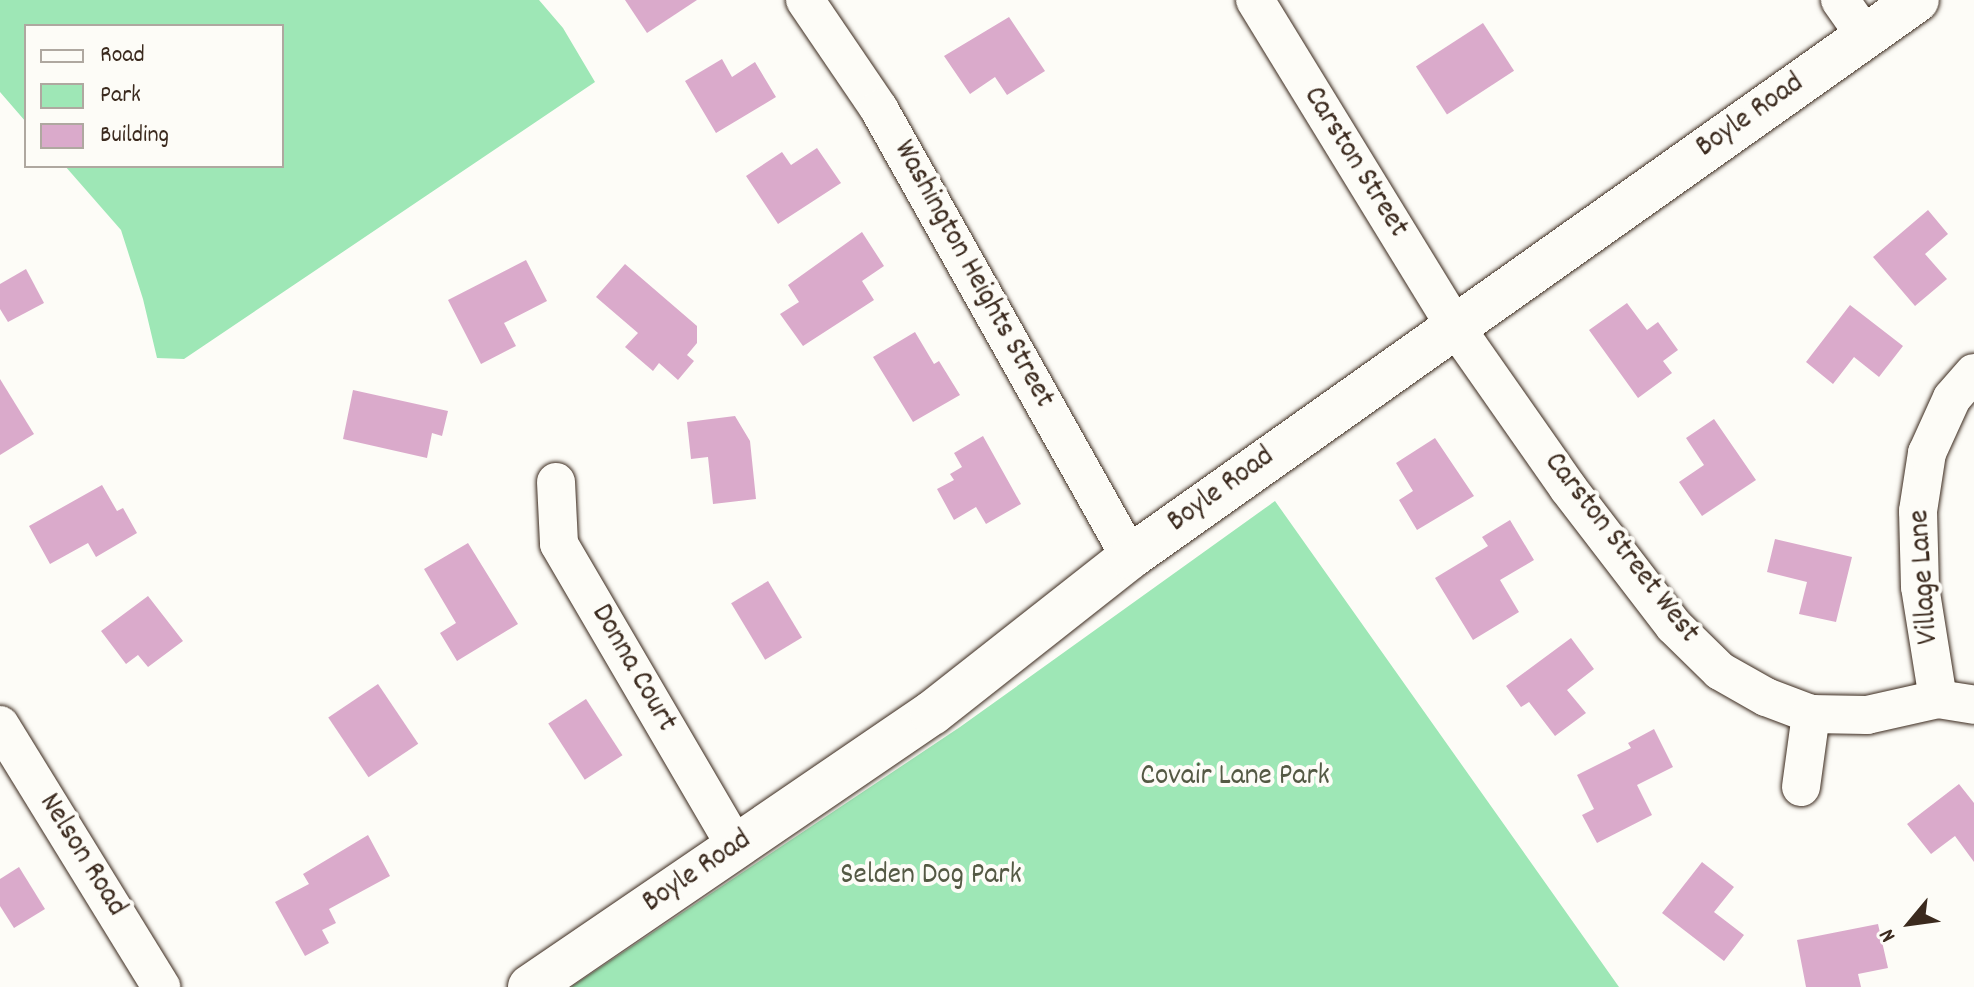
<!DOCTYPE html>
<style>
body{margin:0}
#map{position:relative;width:1974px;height:987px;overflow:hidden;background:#fdfcf7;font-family:Dekko,sans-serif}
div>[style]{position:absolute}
.green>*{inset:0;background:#9ee7b6}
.building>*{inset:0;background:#daaacb;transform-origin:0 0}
.roads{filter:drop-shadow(0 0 2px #3b2a1e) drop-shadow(0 0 2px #3b2a1e)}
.minor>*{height:38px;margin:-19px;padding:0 19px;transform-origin:19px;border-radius:19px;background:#fdfcf7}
.tertiary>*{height:44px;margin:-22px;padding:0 22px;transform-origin:22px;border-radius:22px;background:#fdfcf7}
span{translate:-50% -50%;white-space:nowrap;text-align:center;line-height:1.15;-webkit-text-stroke:8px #fdfcf7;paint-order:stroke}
.street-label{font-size:30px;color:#3b2a1e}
.park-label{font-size:30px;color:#545944}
.legend{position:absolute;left:24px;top:24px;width:260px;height:144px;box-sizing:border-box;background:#fdfcf7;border:2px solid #afa8a0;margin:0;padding:10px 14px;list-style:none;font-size:24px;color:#3b2a1e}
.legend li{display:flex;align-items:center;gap:16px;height:40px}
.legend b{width:40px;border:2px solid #afa8a0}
.north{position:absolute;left:1870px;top:883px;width:80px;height:80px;-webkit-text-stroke:6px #fdfcf7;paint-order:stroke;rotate:241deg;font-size:22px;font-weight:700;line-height:32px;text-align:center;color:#3b2a1e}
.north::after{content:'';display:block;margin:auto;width:28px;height:36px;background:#3b2a1e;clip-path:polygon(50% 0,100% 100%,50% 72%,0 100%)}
</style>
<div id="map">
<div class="green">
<i style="clip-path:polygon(0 0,539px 0,563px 28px,595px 82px,184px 359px,157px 358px,143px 299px,121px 230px,65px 166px,282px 166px,282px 26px,26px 26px,26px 122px,0 92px)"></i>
<i style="clip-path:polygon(1275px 501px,1619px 987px,571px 987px,960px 727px)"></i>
</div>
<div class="building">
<i style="clip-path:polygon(625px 0,697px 0,647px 33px)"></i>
<i style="clip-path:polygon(1009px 17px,1045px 71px,1007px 95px,995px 77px,970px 94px,944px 56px)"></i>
<i style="left:1483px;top:23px;width:57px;height:80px;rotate:57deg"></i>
<i style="clip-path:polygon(722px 59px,732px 77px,755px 62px,776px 97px,716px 133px,685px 81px)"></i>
<i style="clip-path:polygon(817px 148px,841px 183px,778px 224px,746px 176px,782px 152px,791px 165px)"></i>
<i style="clip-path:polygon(1928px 210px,1948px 234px,1925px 254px,1947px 279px,1915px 306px,1873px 257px)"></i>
<i style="clip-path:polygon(862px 232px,884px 266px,862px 281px,874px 300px,803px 346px,780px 314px,799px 302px,788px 285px)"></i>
<i style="clip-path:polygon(526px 260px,547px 301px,504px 323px,516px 346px,481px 364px,448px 300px)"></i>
<i style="clip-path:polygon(625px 264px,697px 326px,697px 343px,687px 355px,694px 361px,678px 380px,659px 363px,653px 371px,625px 347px,638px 333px,596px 297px)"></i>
<i style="clip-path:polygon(26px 269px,44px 303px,8px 322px,0 309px,0 284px)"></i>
<i style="clip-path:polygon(1627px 303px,1647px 330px,1658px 322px,1678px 350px,1663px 361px,1672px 373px,1638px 398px,1589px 330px)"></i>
<i style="clip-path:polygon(1850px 305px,1903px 346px,1879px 377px,1854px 357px,1833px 384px,1806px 362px)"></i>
<i style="clip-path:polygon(915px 332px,934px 364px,939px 361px,960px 395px,913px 422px,873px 357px)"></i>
<i style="clip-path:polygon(0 379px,34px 434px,0 455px)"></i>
<i style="clip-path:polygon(353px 390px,448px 411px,442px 436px,432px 433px,427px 458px,343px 439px)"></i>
<i style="clip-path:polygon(735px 416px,750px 441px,756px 499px,713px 504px,708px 457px,691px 459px,687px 422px)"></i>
<i style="clip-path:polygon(1714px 419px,1756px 480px,1702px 516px,1679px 482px,1704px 465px,1686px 438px)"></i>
<i style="clip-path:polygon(983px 436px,1021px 504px,986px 524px,976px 507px,954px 520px,937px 489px,954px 480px,950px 474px,962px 467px,954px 453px)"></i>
<i style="clip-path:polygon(1435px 438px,1474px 496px,1417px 530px,1399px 500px,1413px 491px,1396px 463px)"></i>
<i style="clip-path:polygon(102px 485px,117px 511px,123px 508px,137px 533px,96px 557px,88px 543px,50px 564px,29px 526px)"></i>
<i style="clip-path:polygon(1510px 520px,1534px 560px,1500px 580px,1519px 612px,1473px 640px,1435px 578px,1488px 546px,1482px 537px)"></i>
<i style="clip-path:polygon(1775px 539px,1852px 557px,1836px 622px,1799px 614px,1807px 582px,1767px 572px)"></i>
<i style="clip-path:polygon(468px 543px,518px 624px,457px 661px,440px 633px,456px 623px,424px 569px)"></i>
<i style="left:768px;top:581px;width:66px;height:43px;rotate:59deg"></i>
<i style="clip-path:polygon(148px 596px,183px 641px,148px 667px,138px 655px,126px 664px,101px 631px)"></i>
<i style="clip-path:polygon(1571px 638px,1594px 669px,1567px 690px,1586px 713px,1555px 736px,1529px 702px,1521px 707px,1506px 686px)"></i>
<i style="left:378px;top:684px;width:72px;height:60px;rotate:56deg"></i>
<i style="left:586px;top:699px;width:67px;height:45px;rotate:57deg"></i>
<i style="clip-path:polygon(1654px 729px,1673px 767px,1637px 785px,1652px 815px,1597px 843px,1582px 815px,1594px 809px,1577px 775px,1631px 748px,1628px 743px)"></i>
<i style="clip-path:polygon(1959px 784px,1974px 803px,1974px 862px,1955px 836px,1931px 854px,1907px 824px)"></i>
<i style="clip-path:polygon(368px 835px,390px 876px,329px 909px,336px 923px,322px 930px,329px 943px,305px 956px,275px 902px,309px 884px,303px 874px)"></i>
<i style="clip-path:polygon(1702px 862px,1734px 887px,1714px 912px,1744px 935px,1724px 961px,1662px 913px)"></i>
<i style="clip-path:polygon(19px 867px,45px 909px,14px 928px,0 906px,0 879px)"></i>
<i style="clip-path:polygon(1878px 924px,1888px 968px,1858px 974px,1861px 987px,1806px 987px,1797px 940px)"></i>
</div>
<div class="roads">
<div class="minor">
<i style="left:805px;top:0;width:132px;rotate:55.8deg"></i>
<i style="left:879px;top:109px;width:514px;rotate:60.74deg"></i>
<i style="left:1255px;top:0;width:381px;rotate:58.5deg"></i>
<i style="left:1454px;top:325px;width:199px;rotate:55deg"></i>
<i style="left:1568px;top:488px;width:174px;rotate:52.5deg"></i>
<i style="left:1674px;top:626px;width:64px;rotate:44.4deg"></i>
<i style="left:1720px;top:671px;width:53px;rotate:29.5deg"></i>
<i style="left:1766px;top:697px;width:48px;rotate:20.7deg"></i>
<i style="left:1811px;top:714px;width:56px;rotate:1deg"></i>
<i style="left:1867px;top:715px;width:73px;rotate:-12.7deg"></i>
<i style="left:1938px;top:699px;width:36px;rotate:9deg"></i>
<i style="left:1840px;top:0;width:45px;rotate:54.9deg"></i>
<i style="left:556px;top:482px;width:62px;rotate:87.2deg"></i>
<i style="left:559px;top:544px;width:351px;rotate:59.7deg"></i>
<i style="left:1938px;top:699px;width:113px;rotate:-99.1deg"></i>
<i style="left:1920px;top:587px;width:76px;rotate:-91.5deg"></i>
<i style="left:1918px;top:511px;width:59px;rotate:-81.2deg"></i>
<i style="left:1927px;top:453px;width:60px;rotate:-65.6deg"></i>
<i style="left:1952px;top:398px;width:33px;rotate:-49deg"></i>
<i style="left:0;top:725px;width:308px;rotate:58.4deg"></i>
<i style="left:1801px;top:787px;width:74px;rotate:-82.2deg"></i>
</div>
<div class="tertiary">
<i style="left:530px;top:987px;width:486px;rotate:-34.3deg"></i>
<i style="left:932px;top:713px;width:252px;rotate:-38.2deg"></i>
<i style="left:1130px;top:557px;width:964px;rotate:-35.29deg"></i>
</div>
</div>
<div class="street-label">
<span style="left:1751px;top:117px;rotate:-35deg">Boyle Road</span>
<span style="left:1354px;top:163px;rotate:58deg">Carston Street</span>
<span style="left:972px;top:275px;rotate:61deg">Washington Heights Street</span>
<span style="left:1222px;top:491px;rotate:-36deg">Boyle Road</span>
<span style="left:1620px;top:549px;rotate:52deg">Carston Street West</span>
<span style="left:1926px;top:577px;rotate:-94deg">Village Lane</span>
<span style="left:632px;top:669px;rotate:60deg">Donna Court</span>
<span style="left:81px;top:856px;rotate:58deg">Nelson Road</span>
<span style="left:698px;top:873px;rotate:-34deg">Boyle Road</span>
</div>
<div class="park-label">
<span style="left:1235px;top:778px">Covair Lane Park</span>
<span style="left:931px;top:877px">Selden Dog Park</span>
</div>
<ul class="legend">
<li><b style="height:10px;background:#fdfcf7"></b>Road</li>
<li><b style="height:22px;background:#9ee7b6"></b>Park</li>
<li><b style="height:22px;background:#daaacb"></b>Building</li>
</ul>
<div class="north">N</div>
</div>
